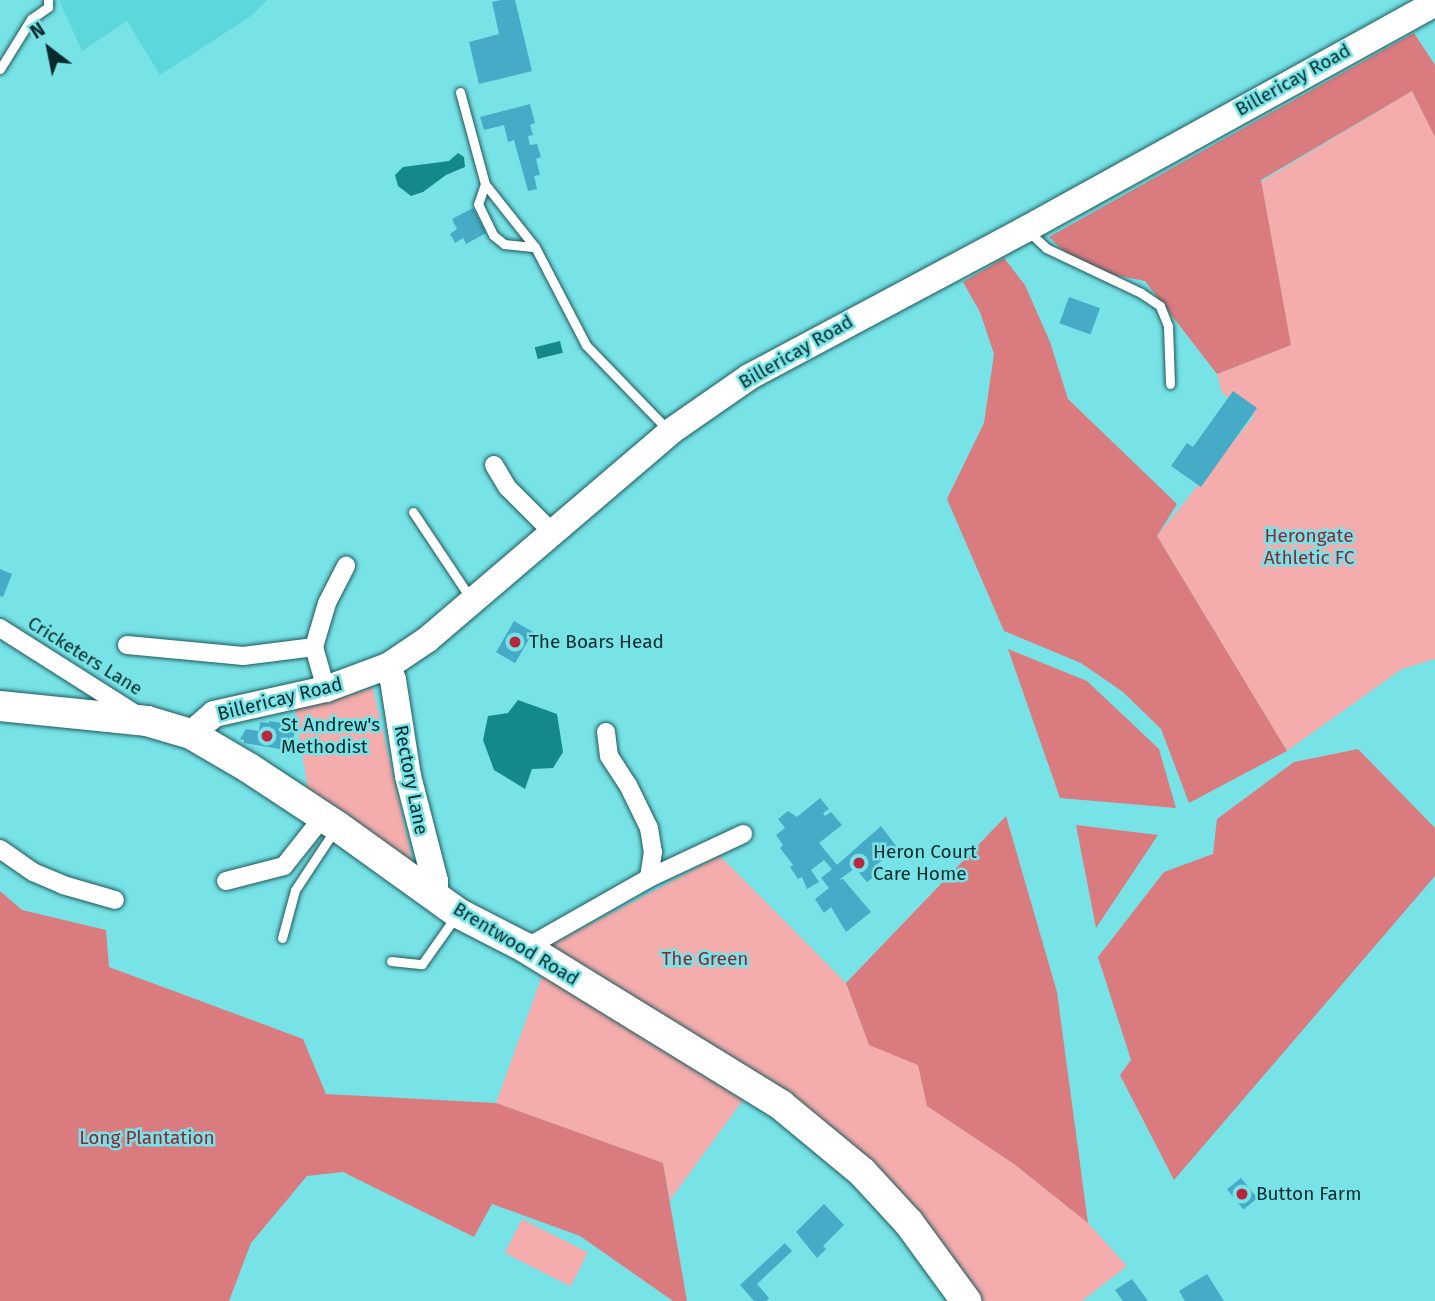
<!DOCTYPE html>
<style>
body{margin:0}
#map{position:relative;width:1435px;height:1301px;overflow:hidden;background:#77e3e7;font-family:"Fira Sans",sans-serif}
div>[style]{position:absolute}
.built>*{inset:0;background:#5cd7db}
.green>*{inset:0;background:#f4acac;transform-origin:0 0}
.forest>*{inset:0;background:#da7c7f}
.water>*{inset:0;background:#14898c;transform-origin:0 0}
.building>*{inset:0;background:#46abc6;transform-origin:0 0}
.roads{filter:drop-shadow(0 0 2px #1e595c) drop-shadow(0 0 2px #1e595c)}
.lane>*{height:9px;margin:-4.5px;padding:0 4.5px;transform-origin:4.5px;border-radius:4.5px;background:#fff}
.street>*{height:18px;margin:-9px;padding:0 9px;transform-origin:9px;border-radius:9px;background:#fff}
.secondary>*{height:26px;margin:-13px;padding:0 13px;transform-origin:13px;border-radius:13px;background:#fff}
.primary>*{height:30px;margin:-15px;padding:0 15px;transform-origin:15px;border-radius:15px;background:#fff}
.dots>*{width:19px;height:19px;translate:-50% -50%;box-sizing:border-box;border:4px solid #77e3e7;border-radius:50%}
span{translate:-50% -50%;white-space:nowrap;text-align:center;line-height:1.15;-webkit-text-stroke:5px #77e3e7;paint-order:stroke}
.street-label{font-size:19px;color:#062b2c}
.park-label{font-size:19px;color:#932332}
.poi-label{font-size:19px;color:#062b2c}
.left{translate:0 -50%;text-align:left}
.north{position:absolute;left:14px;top:14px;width:70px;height:70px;-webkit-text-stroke:5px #77e3e7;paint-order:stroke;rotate:328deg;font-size:19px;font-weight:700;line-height:28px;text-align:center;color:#062b2c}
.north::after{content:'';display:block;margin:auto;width:24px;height:32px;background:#062b2c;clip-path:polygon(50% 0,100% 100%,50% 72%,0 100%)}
</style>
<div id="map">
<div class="built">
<i style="clip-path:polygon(59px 0,267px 0,251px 16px,160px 75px,127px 21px,82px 51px)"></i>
</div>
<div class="green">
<i style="clip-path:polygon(1412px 91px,1435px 137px,1435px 659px,1402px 669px,1287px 751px,1157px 536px,1254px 416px,1222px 393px,1217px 374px,1291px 345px,1261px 182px)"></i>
<i style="clip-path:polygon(373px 688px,413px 863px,309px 796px,295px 710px)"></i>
<i style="clip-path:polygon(720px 856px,846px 983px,869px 1045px,918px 1064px,927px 1106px,1014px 1164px,1088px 1223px,1127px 1266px,1082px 1301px,966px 1301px,862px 1172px,534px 954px)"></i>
<i style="clip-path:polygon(543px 973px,743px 1100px,670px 1200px,663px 1163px,496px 1103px)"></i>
<i style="left:522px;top:1219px;width:74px;height:38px;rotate:27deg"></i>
</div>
<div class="forest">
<i style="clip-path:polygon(1414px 33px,1435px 65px,1435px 137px,1412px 91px,1261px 180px,1291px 345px,1217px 374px,1145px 281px,1114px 275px,1073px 260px,1049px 237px)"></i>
<i style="clip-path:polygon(1004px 258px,1025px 285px,1050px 342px,1068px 399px,1177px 504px,1157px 536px,1287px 751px,1189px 803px,1161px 729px,1123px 692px,1081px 663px,1004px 631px,947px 499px,984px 423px,994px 354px,980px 312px,963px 282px)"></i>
<i style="clip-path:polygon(1008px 649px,1087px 681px,1159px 749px,1176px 808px,1060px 798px)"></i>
<i style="clip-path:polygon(1358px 749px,1435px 828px,1435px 876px,1174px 1180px,1120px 1075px,1131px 1060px,1098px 957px,1164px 872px,1213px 854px,1217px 819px,1294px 762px)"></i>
<i style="clip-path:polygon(1006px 816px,1057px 992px,1088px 1223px,1014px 1164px,927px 1106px,918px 1065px,869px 1045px,846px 983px)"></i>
<i style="clip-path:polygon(1076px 825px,1158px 835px,1096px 928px)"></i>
<i style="clip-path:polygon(0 891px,22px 910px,106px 930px,109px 967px,303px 1039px,326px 1094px,496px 1103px,663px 1163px,687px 1301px,673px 1301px,580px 1236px,492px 1204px,474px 1237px,343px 1172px,307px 1176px,251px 1243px,229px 1301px,0 1301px)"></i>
</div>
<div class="water">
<i style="clip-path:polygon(458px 153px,464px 157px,465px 167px,446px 175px,423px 192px,411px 196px,398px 186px,395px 175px,403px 167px,449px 161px)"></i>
<i style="left:560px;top:341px;width:12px;height:26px;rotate:76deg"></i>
<i style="clip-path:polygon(518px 700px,557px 714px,563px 752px,553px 768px,532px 769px,525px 789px,494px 770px,483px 740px,488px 716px,508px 713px)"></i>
</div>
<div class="building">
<i style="clip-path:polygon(501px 0,515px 0,532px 71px,479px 84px,469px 42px,499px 34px,492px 2px)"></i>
<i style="clip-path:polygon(530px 104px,535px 123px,530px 125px,533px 135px,528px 136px,530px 145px,537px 144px,541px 157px,536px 159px,540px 175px,534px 176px,537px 189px,528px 191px,514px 140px,508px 142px,504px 125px,484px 130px,480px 117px)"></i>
<i style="clip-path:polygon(473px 208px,486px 233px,466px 244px,463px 238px,455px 243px,450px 234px,457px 229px,452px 219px)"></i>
<i style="left:1069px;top:297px;width:33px;height:28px;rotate:20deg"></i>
<i style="clip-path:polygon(1233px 391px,1257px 408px,1201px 487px,1171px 466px,1187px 443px,1193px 447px)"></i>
<i style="clip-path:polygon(0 569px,12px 574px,3px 597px,0 596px)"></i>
<i style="left:514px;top:621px;width:22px;height:36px;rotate:30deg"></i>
<i style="clip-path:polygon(269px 721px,296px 725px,293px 740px,282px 738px,280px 749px,244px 743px,244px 740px,240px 739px,246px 729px,259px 731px,260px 722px,269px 723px)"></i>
<i style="clip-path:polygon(820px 798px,829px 809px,823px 813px,825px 816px,831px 812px,842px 825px,819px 843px,837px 865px,881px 826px,899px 850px,874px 866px,879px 873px,867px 882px,855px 868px,839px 880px,843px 879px,871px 912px,846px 932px,831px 907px,824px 913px,815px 899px,829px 888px,821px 878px,832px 869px,824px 860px,811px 870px,819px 882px,807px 889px,802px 877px,798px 879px,790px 867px,793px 865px,780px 848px,783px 845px,776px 835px,785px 828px,778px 819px,788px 811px,797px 817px)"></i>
<i style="left:1241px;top:1178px;width:26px;height:18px;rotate:51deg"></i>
<i style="clip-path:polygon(824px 1204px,844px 1225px,823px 1246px,826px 1249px,817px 1258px,796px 1232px)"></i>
<i style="clip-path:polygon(785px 1243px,792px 1251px,757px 1284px,769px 1298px,766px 1301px,754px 1301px,740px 1285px)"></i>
<i style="clip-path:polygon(1207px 1274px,1224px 1301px,1185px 1301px,1179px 1291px)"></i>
<i style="clip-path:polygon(1132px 1279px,1148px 1301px,1123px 1301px,1115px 1290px)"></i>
</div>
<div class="roads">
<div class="lane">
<i style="left:0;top:69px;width:59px;rotate:-58.2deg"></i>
<i style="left:31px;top:19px;width:21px;rotate:-35deg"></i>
<i style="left:48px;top:7px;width:7px;rotate:-90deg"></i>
<i style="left:460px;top:92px;width:95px;rotate:74.8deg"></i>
<i style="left:485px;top:184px;width:80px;rotate:51.6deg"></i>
<i style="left:535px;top:247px;width:110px;rotate:62.5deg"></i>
<i style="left:586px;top:345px;width:120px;rotate:46deg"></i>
<i style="left:485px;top:184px;width:21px;rotate:109deg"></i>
<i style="left:478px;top:204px;width:34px;rotate:64deg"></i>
<i style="left:493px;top:235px;width:14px;rotate:39deg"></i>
<i style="left:504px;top:244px;width:31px;rotate:6deg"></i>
<i style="left:1027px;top:230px;width:26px;rotate:43deg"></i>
<i style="left:1046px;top:248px;width:105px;rotate:25.3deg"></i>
<i style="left:1141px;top:293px;width:23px;rotate:34deg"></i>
<i style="left:1160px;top:306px;width:22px;rotate:68deg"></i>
<i style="left:1168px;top:326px;width:58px;rotate:88deg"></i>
<i style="left:413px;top:512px;width:105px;rotate:56.3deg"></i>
<i style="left:282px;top:938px;width:50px;rotate:-74.8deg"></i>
<i style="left:295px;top:890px;width:71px;rotate:-56.5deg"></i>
<i style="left:391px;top:961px;width:31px;rotate:6deg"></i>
<i style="left:422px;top:964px;width:59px;rotate:-54.7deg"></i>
</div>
<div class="street">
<i style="left:494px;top:465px;width:26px;rotate:59deg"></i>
<i style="left:507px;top:487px;width:64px;rotate:45deg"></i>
<i style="left:0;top:628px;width:168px;rotate:32.4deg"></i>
<i style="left:127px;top:645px;width:117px;rotate:5.4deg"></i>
<i style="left:243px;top:656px;width:72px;rotate:-7.2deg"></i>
<i style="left:314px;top:647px;width:46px;rotate:-73.5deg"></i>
<i style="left:327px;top:603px;width:42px;rotate:-62.8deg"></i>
<i style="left:314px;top:647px;width:44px;rotate:74.1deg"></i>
<i style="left:606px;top:732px;width:24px;rotate:83deg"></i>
<i style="left:609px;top:756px;width:35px;rotate:57deg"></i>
<i style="left:628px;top:785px;width:48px;rotate:64deg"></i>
<i style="left:649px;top:828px;width:24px;rotate:81deg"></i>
<i style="left:653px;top:852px;width:26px;rotate:99deg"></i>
<i style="left:0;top:849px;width:40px;rotate:34.9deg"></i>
<i style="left:33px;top:872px;width:33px;rotate:23deg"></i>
<i style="left:63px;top:885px;width:54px;rotate:16.1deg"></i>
<i style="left:226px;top:881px;width:60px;rotate:-14.5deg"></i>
<i style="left:284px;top:866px;width:63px;rotate:-51.5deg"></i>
<i style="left:526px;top:948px;width:142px;rotate:-29.6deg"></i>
<i style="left:649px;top:878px;width:104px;rotate:-25.1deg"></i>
</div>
<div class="secondary">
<i style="left:388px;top:666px;width:15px;rotate:70deg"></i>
<i style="left:393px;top:680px;width:97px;rotate:81.1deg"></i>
<i style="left:408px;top:776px;width:108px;rotate:75.6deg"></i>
<i style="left:435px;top:881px;width:13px;rotate:90deg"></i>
<i style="left:191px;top:734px;width:30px;rotate:-41deg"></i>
<i style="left:214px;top:714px;width:115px;rotate:-12.6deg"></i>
<i style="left:326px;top:689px;width:66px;rotate:-20.4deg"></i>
<i style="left:388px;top:666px;width:48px;rotate:-34deg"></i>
<i style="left:428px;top:639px;width:318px;rotate:-40.5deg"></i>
<i style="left:670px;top:432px;width:96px;rotate:-34.8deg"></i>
<i style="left:749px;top:377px;width:314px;rotate:-28.1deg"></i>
<i style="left:1026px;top:229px;width:467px;rotate:-28.9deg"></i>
</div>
<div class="primary">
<i style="left:0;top:706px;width:148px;rotate:5.8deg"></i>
<i style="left:147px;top:721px;width:46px;rotate:16.5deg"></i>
<i style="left:191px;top:734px;width:67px;rotate:30.4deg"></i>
<i style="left:249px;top:768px;width:105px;rotate:33.4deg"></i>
<i style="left:337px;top:826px;width:149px;rotate:35.7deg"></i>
<i style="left:458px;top:913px;width:76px;rotate:27.2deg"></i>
<i style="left:526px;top:948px;width:299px;rotate:31.6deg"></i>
<i style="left:781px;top:1105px;width:105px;rotate:39.6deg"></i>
<i style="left:862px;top:1172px;width:69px;rotate:47.3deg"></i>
<i style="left:909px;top:1223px;width:97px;rotate:53.8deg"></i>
</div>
</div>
<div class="dots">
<i style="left:515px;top:642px;background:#b8273d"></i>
<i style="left:267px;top:736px;background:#b8273d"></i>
<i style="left:859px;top:863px;background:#b8273d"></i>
<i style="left:1242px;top:1194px;background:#b8273d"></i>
</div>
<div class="street-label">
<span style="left:1293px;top:80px;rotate:-29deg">Billericay Road</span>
<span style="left:796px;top:352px;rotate:-30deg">Billericay Road</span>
<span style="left:85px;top:656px;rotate:32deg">Cricketers Lane</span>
<span style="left:280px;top:699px;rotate:-14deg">Billericay Road</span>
<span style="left:411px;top:780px;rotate:79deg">Rectory Lane</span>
<span style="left:516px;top:944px;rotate:31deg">Brentwood Road</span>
</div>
<div class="park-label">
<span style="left:1309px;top:547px">Herongate<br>Athletic FC</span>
<span style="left:705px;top:959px">The Green</span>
<span style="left:147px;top:1138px">Long Plantation</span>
</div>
<div class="poi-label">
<span class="left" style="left:529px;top:642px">The Boars Head</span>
<span class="left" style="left:281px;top:736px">St Andrew's<br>Methodist</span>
<span class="left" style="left:873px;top:863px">Heron Court<br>Care Home</span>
<span class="left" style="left:1256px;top:1194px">Button Farm</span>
</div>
<div class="north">N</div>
</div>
